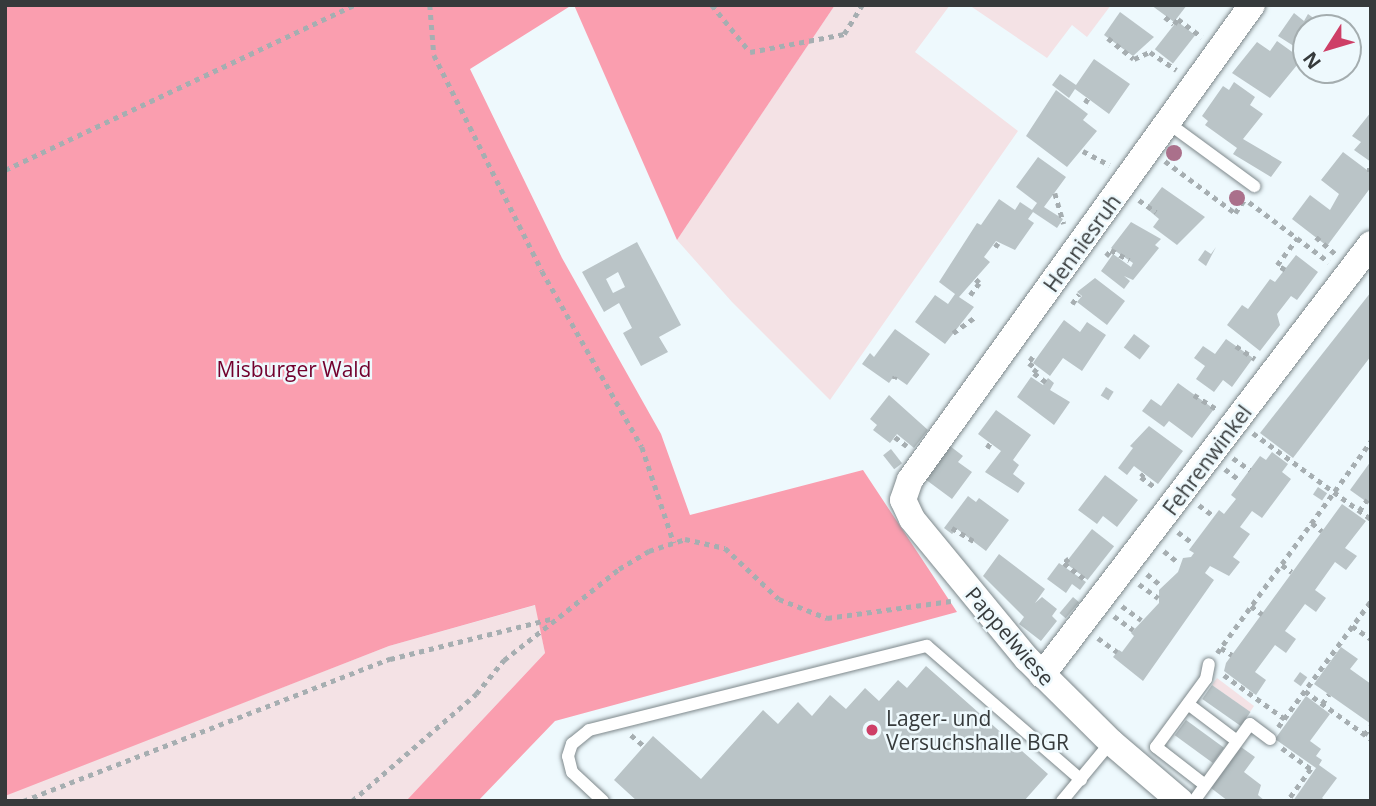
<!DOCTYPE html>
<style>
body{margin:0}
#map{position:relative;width:1376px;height:806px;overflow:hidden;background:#eef9fd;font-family:"Open Sans",sans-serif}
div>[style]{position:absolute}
.green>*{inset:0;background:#f4e2e5}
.forest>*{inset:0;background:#fa9eaf}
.building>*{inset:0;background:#bac4c7;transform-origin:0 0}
.path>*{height:4.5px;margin-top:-2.25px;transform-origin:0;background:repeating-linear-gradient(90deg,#a6aeb1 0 5px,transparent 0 10px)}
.roads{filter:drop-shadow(0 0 2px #7e888b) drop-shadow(0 0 2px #7e888b)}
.service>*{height:12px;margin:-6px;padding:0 6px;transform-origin:6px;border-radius:6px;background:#fff}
.minor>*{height:26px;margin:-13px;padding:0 13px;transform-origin:13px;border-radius:13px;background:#fff}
.trees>*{width:16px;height:16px;margin:-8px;border-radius:50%;background:#aa708b}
.dots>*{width:19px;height:19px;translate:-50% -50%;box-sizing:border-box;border:4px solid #eef9fd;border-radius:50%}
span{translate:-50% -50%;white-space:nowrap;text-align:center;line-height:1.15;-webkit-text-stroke:5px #eef9fd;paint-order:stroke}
.street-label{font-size:21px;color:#363a3b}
.park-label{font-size:21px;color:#72002d}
.poi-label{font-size:21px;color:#363a3b}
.left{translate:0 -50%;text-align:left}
.frame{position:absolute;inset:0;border:7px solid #363a3b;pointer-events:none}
.north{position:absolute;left:1292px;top:14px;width:70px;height:70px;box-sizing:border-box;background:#eef9fd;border:2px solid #a4adaf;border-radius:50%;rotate:233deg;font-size:19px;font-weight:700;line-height:28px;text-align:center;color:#363a3b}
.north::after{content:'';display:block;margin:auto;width:24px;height:32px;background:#ce3f67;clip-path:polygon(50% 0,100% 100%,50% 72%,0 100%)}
</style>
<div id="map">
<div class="green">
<i style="clip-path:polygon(835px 5px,950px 5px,915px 52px,1018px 131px,830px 400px,732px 302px,677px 240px)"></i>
<i style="clip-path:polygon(969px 5px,1111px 5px,1087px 37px,1072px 25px,1047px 58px)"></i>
<i style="clip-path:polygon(536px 605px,545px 653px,406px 801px,5px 801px,5px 796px,23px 788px,389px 646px)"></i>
<i style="clip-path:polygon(1217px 678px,1254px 706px,1250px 712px,1212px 685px)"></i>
</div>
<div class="forest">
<i style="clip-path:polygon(5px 5px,572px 5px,470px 69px,562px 258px,661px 434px,690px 515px,863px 470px,957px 612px,555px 721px,478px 801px,406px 801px,545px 653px,535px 605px,389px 646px,5px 796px)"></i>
<i style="clip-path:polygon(574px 5px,835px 5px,677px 240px)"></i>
</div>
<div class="building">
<i style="clip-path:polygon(1151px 5px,1187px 5px,1174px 22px)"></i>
<i style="clip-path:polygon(1120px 12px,1154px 37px,1133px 56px,1104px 35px)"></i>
<i style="clip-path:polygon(1294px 13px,1304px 21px,1308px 14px,1319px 22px,1315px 28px,1306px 28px,1306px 41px,1300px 50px,1278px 36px)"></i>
<i style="left:1177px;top:21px;width:23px;height:36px;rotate:38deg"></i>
<i style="clip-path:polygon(1277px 41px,1302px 59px,1270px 98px,1232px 73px,1257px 42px,1270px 51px)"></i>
<i style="clip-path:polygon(1094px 59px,1130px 84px,1109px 114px,1075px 89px,1069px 98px,1052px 85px,1060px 74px,1076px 85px)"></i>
<i style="clip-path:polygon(1234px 82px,1255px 97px,1250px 105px,1263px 114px,1243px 139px,1282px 162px,1271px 177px,1233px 154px,1237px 148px,1205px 125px,1208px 121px,1202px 116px,1223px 86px,1229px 90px)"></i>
<i style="clip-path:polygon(1056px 90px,1088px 114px,1083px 120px,1097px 131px,1067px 167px,1026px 136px)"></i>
<i style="clip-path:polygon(1371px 112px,1371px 162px,1354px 150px,1361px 142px,1352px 136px)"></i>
<i style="clip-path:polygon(1343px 152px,1371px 173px,1371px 187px,1327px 246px,1292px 219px,1310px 195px,1330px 210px,1339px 194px,1321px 180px)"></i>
<i style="clip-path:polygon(1038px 157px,1066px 177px,1044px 207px,1063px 219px,1057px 228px,1033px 212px,1028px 219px,1034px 223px,1015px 250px,996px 241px,984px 257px,990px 262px,959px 297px,974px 307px,945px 344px,915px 322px,935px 295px,948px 304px,955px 294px,939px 282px,977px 223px,981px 225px,999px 199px,1015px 210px,1020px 202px,1032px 210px,1037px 203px,1016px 187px)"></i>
<i style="clip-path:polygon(1162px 187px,1205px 217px,1177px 245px,1153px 227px,1159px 219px,1146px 208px)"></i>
<i style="clip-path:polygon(1131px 222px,1161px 239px,1155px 245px,1159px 248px,1133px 280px,1124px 276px,1130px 281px,1124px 289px,1101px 271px,1113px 254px,1131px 267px,1133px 263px,1111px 248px)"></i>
<i style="clip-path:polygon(evenodd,637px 242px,681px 325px,659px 337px,668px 352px,641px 366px,623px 333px,632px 328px,619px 303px,604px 312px,582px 272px,637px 242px,618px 272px,625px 287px,613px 293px,606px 279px,618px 272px)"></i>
<i style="clip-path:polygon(1216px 247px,1206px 266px,1198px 260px,1205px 250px,1211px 254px)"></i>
<i style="clip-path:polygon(1296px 255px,1318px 272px,1297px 300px,1291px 296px,1277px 314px,1280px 325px,1260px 351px,1227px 325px,1242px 305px,1248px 309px,1270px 279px,1275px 282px)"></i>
<i style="clip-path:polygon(1095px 278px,1125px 301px,1107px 325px,1077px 302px,1082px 296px,1077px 292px)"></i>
<i style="clip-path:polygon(1371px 292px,1371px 356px,1293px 458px,1260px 433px)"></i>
<i style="clip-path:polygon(1064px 320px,1080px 332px,1087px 322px,1106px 335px,1082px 371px,1063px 358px,1050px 376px,1033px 363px)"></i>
<i style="clip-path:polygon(895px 329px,930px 354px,907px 385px,894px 376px,889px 383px,862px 364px,870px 353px,874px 357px)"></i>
<i style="left:1134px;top:334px;width:20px;height:17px;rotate:37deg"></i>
<i style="clip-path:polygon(1226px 339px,1253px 358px,1232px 387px,1223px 380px,1214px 392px,1196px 379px,1205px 366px,1194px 358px,1203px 346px,1215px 354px)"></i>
<i style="clip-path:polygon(1031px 377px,1043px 385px,1048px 378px,1054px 383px,1050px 390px,1070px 402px,1054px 425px,1017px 397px)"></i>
<i style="clip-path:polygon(1178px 383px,1214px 409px,1192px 438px,1169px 421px,1164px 427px,1142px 411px,1151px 399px,1161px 406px)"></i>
<i style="left:1106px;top:387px;width:9px;height:10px;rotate:32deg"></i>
<i style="clip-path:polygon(889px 395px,928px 430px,914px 448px,897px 434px,890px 443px,873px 430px,877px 425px,870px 419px)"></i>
<i style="clip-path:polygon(996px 410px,1031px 435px,1013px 460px,1019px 465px,1013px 474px,1025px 483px,1018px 493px,985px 472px,1001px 451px,978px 434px)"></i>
<i style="clip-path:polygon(1149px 426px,1183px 451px,1158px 484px,1134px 466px,1127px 475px,1118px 468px,1133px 448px,1130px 446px)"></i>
<i style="clip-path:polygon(950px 446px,963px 456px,958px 462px,972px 472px,952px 499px,925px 479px)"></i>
<i style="left:891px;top:449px;width:18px;height:10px;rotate:52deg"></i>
<i style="clip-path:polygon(1272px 452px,1288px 464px,1282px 472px,1291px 479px,1262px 518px,1252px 511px,1240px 527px,1250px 534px,1233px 557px,1240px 562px,1229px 576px,1210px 566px,1205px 573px,1214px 580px,1143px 681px,1113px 657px,1119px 650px,1122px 652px,1134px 636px,1131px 633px,1159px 603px,1159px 590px,1178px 572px,1183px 558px,1191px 557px,1194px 553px,1189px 550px,1219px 510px,1224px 514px,1236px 499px,1231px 495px,1260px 456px,1266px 460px)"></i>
<i style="clip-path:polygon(1371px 461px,1371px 505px,1350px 490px)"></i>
<i style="clip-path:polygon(1105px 475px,1138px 500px,1117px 527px,1103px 516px,1097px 524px,1078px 510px)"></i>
<i style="left:1318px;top:487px;width:11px;height:9px;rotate:34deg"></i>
<i style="clip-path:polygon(968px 496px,976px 502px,979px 498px,1009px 520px,986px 551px,957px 529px,952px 534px,944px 528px)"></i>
<i style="clip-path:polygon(1342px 504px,1366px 521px,1345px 548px,1357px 556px,1346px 570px,1335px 562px,1315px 590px,1326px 598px,1316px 612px,1305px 604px,1285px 631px,1296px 639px,1286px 653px,1275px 645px,1255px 672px,1266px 680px,1256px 695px,1224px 671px,1226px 663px)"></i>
<i style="left:1092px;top:529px;width:28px;height:43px;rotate:38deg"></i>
<i style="clip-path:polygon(999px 554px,1045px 589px,1035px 603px,1042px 597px,1057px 609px,1052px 616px,1057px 621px,1041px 641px,1019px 624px,1024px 617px,983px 576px)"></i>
<i style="clip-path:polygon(1059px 563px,1086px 582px,1080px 590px,1072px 584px,1066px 593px,1047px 579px)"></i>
<i style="left:1073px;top:597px;width:8px;height:21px;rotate:40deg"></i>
<i style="clip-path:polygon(1341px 647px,1358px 659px,1350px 669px,1371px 684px,1371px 724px,1314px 684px)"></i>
<i style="clip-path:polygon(926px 666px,1048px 774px,1024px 801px,637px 801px,614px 780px,653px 736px,701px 779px,763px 710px,778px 724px,798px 702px,812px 716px,830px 695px,846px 709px,865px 688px,879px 701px,898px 680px,907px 688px)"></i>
<i style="left:1300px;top:672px;width:9px;height:11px;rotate:36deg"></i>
<i style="left:1212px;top:685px;width:47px;height:17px;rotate:35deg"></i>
<i style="clip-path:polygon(1306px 696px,1330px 714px,1310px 741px,1321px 749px,1316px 756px,1322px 760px,1319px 765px,1337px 778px,1322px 798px,1326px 801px,1293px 801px,1316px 768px,1275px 739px)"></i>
<i style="left:1186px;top:720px;width:47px;height:19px;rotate:36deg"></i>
<i style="clip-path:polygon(1241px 747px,1255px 757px,1244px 772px,1261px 785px,1258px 795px,1265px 801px,1228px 801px,1211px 788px)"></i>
</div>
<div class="path">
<i style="left:430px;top:5px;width:50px;rotate:85.4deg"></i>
<i style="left:434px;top:55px;width:241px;rotate:63.4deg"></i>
<i style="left:542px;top:271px;width:202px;rotate:60.4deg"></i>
<i style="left:642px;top:447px;width:101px;rotate:71.6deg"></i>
<i style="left:712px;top:5px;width:60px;rotate:51deg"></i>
<i style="left:750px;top:52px;width:96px;rotate:-10.8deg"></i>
<i style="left:844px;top:34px;width:34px;rotate:-58deg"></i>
<i style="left:1165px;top:17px;width:11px;rotate:38deg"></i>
<i style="left:1174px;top:24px;width:6px;rotate:-51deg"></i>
<i style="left:1178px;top:19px;width:30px;rotate:37deg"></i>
<i style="left:1108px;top:38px;width:33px;rotate:39deg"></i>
<i style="left:1134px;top:59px;width:17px;rotate:-24deg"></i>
<i style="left:1150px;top:52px;width:32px;rotate:34deg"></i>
<i style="left:1085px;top:103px;width:6px;rotate:-59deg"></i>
<i style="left:1083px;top:151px;width:30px;rotate:28deg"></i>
<i style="left:1165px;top:161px;width:87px;rotate:36.6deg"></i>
<i style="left:1235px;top:213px;width:16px;rotate:-55deg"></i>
<i style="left:5px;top:170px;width:386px;rotate:-25.3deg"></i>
<i style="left:1367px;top:170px;width:4px"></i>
<i style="left:1055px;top:193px;width:32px;rotate:74deg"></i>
<i style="left:1139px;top:200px;width:21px;rotate:35deg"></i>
<i style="left:1249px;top:202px;width:100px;rotate:36.9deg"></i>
<i style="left:1316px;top:237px;width:28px;rotate:41deg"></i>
<i style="left:995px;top:247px;width:5px;rotate:-53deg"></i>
<i style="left:1106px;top:256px;width:8px;rotate:-50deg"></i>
<i style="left:1111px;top:250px;width:21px;rotate:29deg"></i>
<i style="left:1285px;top:270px;width:9px;rotate:-148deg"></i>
<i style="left:1277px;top:265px;width:34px;rotate:-53deg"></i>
<i style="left:970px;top:295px;width:15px;rotate:-53deg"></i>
<i style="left:979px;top:283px;width:6px;rotate:-135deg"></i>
<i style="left:1072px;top:304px;width:12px;rotate:-55deg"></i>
<i style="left:953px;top:333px;width:29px;rotate:-36deg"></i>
<i style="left:1236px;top:346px;width:23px;rotate:34deg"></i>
<i style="left:1033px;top:357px;width:7px;rotate:124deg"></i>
<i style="left:1029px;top:363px;width:10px;rotate:37deg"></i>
<i style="left:1037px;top:369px;width:5px;rotate:127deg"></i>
<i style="left:1034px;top:373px;width:15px;rotate:37deg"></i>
<i style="left:894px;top:379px;width:3px;rotate:-72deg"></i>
<i style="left:1194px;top:395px;width:26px;rotate:32deg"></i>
<i style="left:1253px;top:433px;width:146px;rotate:36.1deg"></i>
<i style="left:895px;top:437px;width:15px;rotate:37deg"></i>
<i style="left:987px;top:448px;width:6px;rotate:-59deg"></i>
<i style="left:1233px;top:458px;width:21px;rotate:35deg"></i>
<i style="left:1225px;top:469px;width:20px;rotate:37deg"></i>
<i style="left:1144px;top:474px;width:4px;rotate:135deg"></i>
<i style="left:1141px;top:477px;width:19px;rotate:36deg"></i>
<i style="left:1199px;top:505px;width:20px;rotate:37deg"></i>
<i style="left:1359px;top:511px;width:14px;rotate:-54deg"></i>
<i style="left:1312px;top:523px;width:13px;rotate:39deg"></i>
<i style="left:952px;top:528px;width:26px;rotate:31deg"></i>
<i style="left:1178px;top:532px;width:20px;rotate:37deg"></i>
<i style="left:1164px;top:551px;width:19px;rotate:39deg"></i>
<i style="left:1069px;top:559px;width:6px;rotate:141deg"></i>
<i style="left:1064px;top:563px;width:29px;rotate:38deg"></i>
<i style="left:1282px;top:565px;width:12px;rotate:35deg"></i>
<i style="left:1147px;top:574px;width:19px;rotate:39deg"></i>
<i style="left:1139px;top:584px;width:24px;rotate:36deg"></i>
<i style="left:1122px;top:606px;width:24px;rotate:36deg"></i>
<i style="left:1251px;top:606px;width:14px;rotate:36deg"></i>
<i style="left:1114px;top:616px;width:24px;rotate:36deg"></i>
<i style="left:1352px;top:626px;width:23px;rotate:34deg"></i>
<i style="left:1098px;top:638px;width:24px;rotate:36deg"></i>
<i style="left:1221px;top:648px;width:13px;rotate:32deg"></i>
<i style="left:1217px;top:653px;width:262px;rotate:-54deg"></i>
<i style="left:1224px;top:675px;width:75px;rotate:35.8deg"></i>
<i style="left:1305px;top:691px;width:82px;rotate:36deg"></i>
<i style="left:1322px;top:704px;width:12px;rotate:-55deg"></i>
<i style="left:1278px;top:727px;width:157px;rotate:-53.6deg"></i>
<i style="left:631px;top:735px;width:17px;rotate:40deg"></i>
<i style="left:1364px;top:735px;width:11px;rotate:-52deg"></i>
<i style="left:1282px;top:748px;width:36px;rotate:36deg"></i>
<i style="left:1311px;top:769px;width:39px;rotate:126deg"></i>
<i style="left:23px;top:801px;width:394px;rotate:-21.2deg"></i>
<i style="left:390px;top:659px;width:169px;rotate:-14deg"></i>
<i style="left:352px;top:801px;width:164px;rotate:-40.8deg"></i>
<i style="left:476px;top:694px;width:44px;rotate:-50.5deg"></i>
<i style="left:504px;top:660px;width:70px;rotate:-38deg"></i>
<i style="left:559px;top:617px;width:77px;rotate:-38.7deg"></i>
<i style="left:619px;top:569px;width:35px;rotate:-31deg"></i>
<i style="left:649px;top:551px;width:38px;rotate:-18deg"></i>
<i style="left:685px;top:539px;width:41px;rotate:12.7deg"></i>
<i style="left:725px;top:548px;width:74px;rotate:43.4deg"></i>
<i style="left:779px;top:599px;width:52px;rotate:21.6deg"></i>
<i style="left:827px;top:618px;width:125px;rotate:-7.8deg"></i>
</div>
<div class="roads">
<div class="service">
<i style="left:1168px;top:123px;width:107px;rotate:36.2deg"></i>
<i style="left:1188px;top:704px;width:61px;rotate:37.1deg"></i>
<i style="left:1205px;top:785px;width:62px;rotate:-142.2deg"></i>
<i style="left:1156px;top:747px;width:84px;rotate:-53.7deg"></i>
<i style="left:1206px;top:679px;width:15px;rotate:-79deg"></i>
<i style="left:603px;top:801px;width:42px;rotate:-136.9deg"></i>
<i style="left:572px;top:772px;width:16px;rotate:-104deg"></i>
<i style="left:568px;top:756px;width:13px;rotate:-72deg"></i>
<i style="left:572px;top:744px;width:22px;rotate:-39deg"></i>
<i style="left:589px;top:730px;width:348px;rotate:-14deg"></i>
<i style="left:927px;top:646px;width:204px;rotate:41deg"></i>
<i style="left:1062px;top:801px;width:77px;rotate:-50.3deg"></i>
<i style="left:1194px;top:801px;width:95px;rotate:-54deg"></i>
<i style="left:1250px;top:724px;width:25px;rotate:37deg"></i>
</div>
<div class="minor">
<i style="left:1042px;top:675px;width:542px;rotate:-52.64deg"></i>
<i style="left:1180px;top:801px;width:91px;rotate:-139.5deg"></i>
<i style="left:1111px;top:742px;width:118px;rotate:-135.3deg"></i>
<i style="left:1027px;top:659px;width:181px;rotate:-129.4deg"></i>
<i style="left:912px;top:519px;width:21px;rotate:-115deg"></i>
<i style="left:903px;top:500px;width:21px;rotate:-71deg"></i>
<i style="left:910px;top:480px;width:585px;rotate:-54.25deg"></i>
</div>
</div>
<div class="trees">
<i style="left:1174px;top:153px"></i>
<i style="left:1237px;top:198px"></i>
</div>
<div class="dots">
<i style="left:872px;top:730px;background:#ce3f67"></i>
</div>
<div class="street-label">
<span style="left:1082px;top:243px;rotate:-54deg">Henniesruh</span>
<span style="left:1207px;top:460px;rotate:-53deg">Fehrenwinkel</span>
<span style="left:1010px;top:636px;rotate:49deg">Pappelwiese</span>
</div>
<div class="park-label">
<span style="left:294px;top:369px">Misburger Wald</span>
</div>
<div class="poi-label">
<span class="left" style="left:886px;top:730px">Lager- und<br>Versuchshalle BGR</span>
</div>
<div class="frame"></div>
<div class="north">N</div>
</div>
